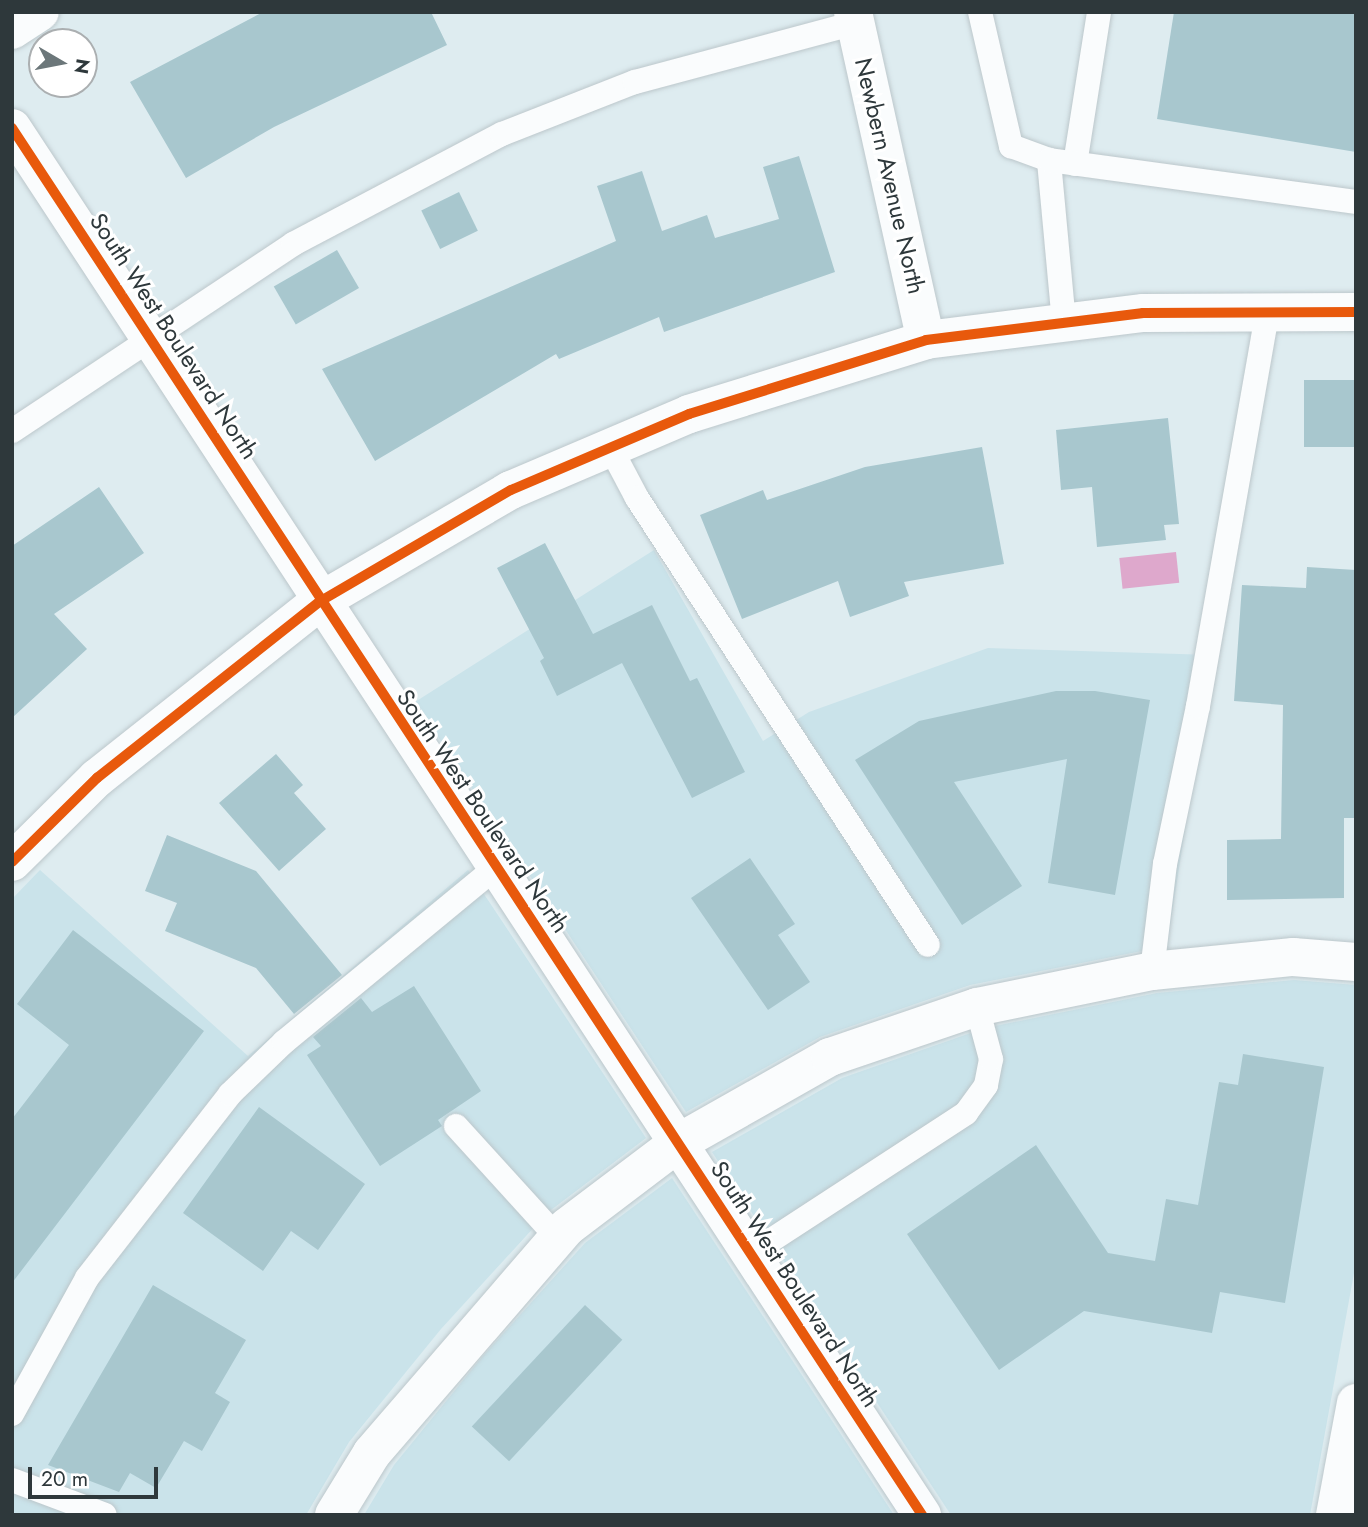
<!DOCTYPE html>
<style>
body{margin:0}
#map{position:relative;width:1368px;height:1527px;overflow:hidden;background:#deecf0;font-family:Jost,sans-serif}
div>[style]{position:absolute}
.built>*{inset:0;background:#cae3ea}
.water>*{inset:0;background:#dea8cc;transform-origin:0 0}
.building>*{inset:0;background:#a8c7ce;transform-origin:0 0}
.roads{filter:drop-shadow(0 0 2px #bcc7cb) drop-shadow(0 0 2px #bcc7cb)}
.service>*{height:24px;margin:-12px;padding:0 12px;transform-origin:12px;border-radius:12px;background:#fafcfd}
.minor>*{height:38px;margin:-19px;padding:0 19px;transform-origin:19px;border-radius:19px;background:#fafcfd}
.tertiary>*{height:38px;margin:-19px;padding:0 19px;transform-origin:19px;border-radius:19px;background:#fafcfd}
.cycleway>*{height:10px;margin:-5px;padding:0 5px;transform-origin:5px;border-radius:5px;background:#e8590c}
span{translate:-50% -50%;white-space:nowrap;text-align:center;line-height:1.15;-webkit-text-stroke:6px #fff;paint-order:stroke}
.street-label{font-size:24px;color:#2e383b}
.frame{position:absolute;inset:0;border:14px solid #2e383b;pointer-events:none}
.north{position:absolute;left:28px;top:28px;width:70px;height:70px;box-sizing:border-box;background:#fff;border:2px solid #abafb1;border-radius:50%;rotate:100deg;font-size:19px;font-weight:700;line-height:28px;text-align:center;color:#2e383b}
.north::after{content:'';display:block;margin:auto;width:24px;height:32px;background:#6c777a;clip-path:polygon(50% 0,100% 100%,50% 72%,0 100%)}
.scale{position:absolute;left:28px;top:1467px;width:130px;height:32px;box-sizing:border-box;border:4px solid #2e383b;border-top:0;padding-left:9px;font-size:21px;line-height:24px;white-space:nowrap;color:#2e383b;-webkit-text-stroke:5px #fff;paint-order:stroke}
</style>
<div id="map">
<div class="built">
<i style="clip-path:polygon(654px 550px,763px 741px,809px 712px,988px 648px,1212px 655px,1167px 946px,970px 985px,820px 1037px,686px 1112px,415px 702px)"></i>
<i style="clip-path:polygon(40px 870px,248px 1056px,468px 870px,646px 1138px,547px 1213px,441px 1329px,349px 1442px,306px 1515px,12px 1515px,12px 899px)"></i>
<i style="clip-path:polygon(1294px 980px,1356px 985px,1356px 1262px,1310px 1515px,951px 1515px,712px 1152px,842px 1078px,985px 1028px,1157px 993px)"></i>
<i style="clip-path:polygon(672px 1178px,894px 1515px,364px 1515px,394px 1465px,482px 1357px,585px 1243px)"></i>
</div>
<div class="water">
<i style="left:1176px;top:552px;width:31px;height:57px;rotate:84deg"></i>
</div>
<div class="building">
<i style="clip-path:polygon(263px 12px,431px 12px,447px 45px,274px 127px,186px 178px,130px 82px)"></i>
<i style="clip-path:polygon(1174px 12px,1356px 12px,1356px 152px,1157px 119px)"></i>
<i style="clip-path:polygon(799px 156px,835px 272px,664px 332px,659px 317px,559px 359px,556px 354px,375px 461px,322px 369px,616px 241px,597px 186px,642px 171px,662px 231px,707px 215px,715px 238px,779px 219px,763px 167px)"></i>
<i style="left:459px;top:192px;width:43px;height:42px;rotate:64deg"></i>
<i style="left:337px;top:250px;width:44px;height:73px;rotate:60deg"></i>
<i style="left:1356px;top:380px;width:67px;height:52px;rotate:90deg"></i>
<i style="clip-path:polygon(1168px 418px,1179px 524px,1164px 525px,1166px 540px,1097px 547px,1092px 487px,1061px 490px,1056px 430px)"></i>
<i style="clip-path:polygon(982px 447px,1004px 564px,904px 582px,909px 596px,850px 617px,838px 581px,742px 619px,700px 515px,763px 490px,767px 500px,865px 467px)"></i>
<i style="clip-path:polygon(99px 487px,144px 553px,54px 614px,87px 649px,12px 718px,12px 546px)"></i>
<i style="clip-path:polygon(545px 543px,593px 634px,652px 605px,690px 681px,697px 678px,745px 772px,692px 798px,622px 663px,557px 696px,540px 661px,544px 658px,497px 568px)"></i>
<i style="clip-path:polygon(1307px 567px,1356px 570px,1356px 818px,1344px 818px,1344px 898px,1227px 900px,1227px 840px,1281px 839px,1283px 705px,1234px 701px,1242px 585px,1306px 588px)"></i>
<i style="clip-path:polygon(1056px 691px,1095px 691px,1150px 700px,1115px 895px,1048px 883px,1067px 759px,954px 782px,1022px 886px,962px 925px,855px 760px,919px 721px)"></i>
<i style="clip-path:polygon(276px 754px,303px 785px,294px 793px,326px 829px,279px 871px,219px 803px)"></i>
<i style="clip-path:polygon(167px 835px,256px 871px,342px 975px,294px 1014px,256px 968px,165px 931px,177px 903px,145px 891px)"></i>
<i style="clip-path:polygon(750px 858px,795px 924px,778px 935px,810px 982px,768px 1010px,691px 898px)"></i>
<i style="clip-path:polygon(73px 930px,204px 1031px,12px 1283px,12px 1119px,69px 1045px,17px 1004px)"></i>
<i style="clip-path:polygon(414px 986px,481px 1091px,438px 1120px,442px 1126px,380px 1166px,307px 1055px,321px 1046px,313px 1037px,361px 998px,372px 1012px)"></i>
<i style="clip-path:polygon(1243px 1054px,1324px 1067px,1285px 1303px,1220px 1292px,1212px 1333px,1084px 1311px,999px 1370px,907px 1234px,1036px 1145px,1108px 1253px,1155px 1261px,1166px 1199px,1198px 1205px,1219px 1082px,1238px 1085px)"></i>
<i style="clip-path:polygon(259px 1107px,365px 1184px,318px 1250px,291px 1231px,263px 1271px,183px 1213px)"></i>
<i style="clip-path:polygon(153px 1285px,246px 1340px,215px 1393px,230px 1402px,202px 1451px,184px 1441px,156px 1488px,130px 1473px,119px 1492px,48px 1465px)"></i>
<i style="left:585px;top:1305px;width:51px;height:166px;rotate:43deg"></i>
</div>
<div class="roads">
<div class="service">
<i style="left:980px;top:12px;width:138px;rotate:77deg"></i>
<i style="left:1011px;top:146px;width:40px;rotate:20.2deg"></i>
<i style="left:1075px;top:164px;width:154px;rotate:-81deg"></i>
<i style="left:1064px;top:323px;width:164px;rotate:-95.3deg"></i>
<i style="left:1049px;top:160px;width:310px;rotate:7.8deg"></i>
<i style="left:12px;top:431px;width:338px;rotate:-33.6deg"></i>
<i style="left:293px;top:244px;width:236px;rotate:-27.8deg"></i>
<i style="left:502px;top:134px;width:143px;rotate:-21.4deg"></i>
<i style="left:635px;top:82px;width:228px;rotate:-15deg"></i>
<i style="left:610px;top:447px;width:58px;rotate:62.1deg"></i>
<i style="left:637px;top:498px;width:533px;rotate:56.94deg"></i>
<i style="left:1152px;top:971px;width:108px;rotate:-83.1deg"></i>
<i style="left:1165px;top:864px;width:161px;rotate:-78.2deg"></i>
<i style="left:1198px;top:706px;width:399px;rotate:-80deg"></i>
<i style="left:456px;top:1126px;width:151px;rotate:47.7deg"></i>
<i style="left:750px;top:1254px;width:258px;rotate:-33.1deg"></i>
<i style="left:966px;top:1113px;width:34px;rotate:-54deg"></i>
<i style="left:986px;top:1085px;width:26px;rotate:-79deg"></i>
<i style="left:991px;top:1059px;width:54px;rotate:-105.1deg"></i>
<i style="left:12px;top:1414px;width:155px;rotate:-61.1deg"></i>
<i style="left:87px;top:1278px;width:233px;rotate:-52.1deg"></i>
<i style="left:230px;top:1094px;width:75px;rotate:-43.9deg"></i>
<i style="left:284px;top:1042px;width:273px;rotate:-39.5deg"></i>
<i style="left:12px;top:1480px;width:99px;rotate:20.6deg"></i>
</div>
<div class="minor">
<i style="left:853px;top:12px;width:336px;rotate:77.5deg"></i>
<i style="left:12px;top:30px;width:33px;rotate:-33deg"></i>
<i style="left:12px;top:128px;width:1659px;rotate:56.73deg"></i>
<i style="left:12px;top:862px;width:120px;rotate:-44.7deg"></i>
<i style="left:97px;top:778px;width:283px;rotate:-38.4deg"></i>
<i style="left:319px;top:602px;width:222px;rotate:-30.3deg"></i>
<i style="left:511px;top:490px;width:194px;rotate:-23.1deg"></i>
<i style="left:689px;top:414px;width:248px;rotate:-17.3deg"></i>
<i style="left:926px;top:340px;width:219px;rotate:-7.1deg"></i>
<i style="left:1143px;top:313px;width:213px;rotate:-0.3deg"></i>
<i style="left:334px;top:1515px;width:73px;rotate:-58.5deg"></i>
<i style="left:372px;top:1453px;width:298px;rotate:-49.2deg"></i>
<i style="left:567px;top:1227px;width:139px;rotate:-37.1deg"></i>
<i style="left:678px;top:1143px;width:175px;rotate:-29.5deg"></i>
<i style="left:830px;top:1057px;width:155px;rotate:-18.8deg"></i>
<i style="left:977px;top:1007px;width:179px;rotate:-11.6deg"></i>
<i style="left:1152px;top:971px;width:142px;rotate:-5.7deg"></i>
<i style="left:1293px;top:957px;width:63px;rotate:4.5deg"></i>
</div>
<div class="tertiary">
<i style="left:1335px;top:1515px;width:114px;rotate:-79.4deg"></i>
</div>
</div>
<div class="cycleway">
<i style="left:12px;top:128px;width:1659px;rotate:56.73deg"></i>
<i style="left:12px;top:862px;width:120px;rotate:-44.7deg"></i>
<i style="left:97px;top:778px;width:283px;rotate:-38.4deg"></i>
<i style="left:319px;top:602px;width:222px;rotate:-30.3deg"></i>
<i style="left:511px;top:490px;width:194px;rotate:-23.1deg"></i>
<i style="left:689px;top:414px;width:248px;rotate:-17.3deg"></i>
<i style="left:926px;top:340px;width:219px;rotate:-7.1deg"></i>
<i style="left:1143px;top:313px;width:213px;rotate:-0.3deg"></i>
</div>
<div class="street-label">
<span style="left:890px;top:176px;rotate:77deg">Newbern Avenue North</span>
<span style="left:174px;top:336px;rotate:57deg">South West Boulevard North</span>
<span style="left:483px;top:811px;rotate:56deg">South West Boulevard North</span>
<span style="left:795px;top:1284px;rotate:57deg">South West Boulevard North</span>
</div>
<div class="frame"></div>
<div class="north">N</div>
<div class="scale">20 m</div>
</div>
